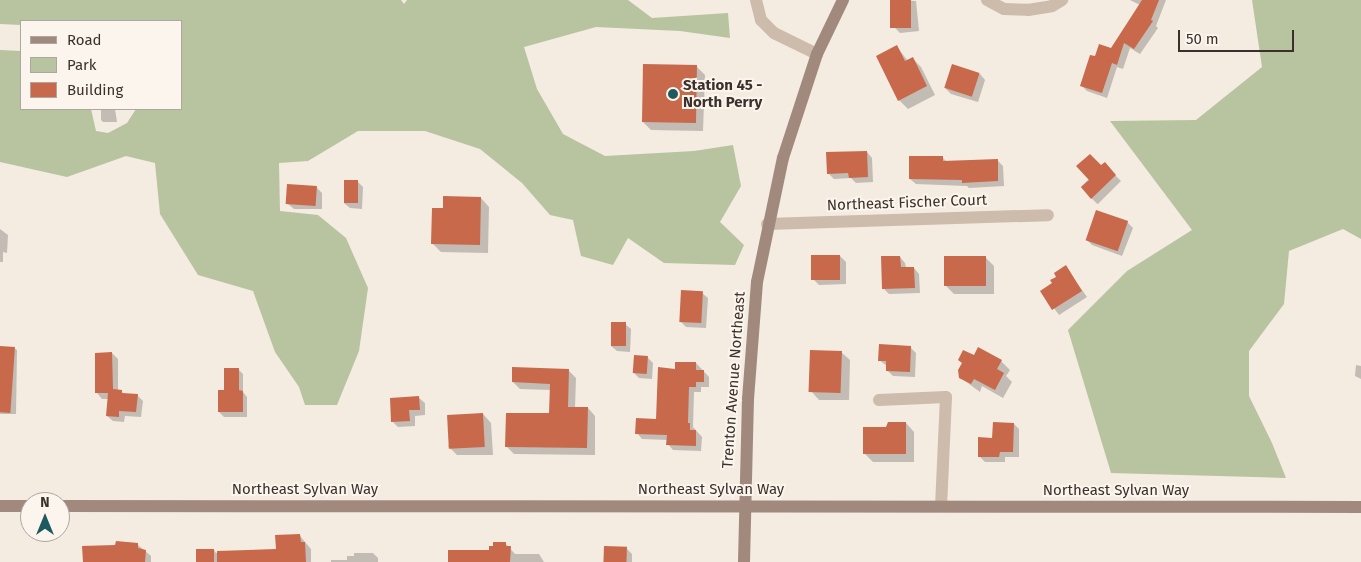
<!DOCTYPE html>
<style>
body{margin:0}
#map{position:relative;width:1361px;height:562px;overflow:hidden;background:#f4ebe1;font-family:"Fira Sans",sans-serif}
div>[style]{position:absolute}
.green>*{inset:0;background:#b8c4a0}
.shadow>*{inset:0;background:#0003;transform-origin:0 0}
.building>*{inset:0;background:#c8694b;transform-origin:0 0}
.minor>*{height:12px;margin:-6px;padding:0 6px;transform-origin:6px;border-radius:6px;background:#cdbbac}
.secondary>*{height:12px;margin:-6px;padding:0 6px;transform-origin:6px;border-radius:6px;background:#a18a7d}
.dots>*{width:14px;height:14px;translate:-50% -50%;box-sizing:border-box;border:2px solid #fbf5ee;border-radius:50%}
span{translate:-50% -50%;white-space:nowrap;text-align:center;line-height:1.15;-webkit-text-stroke:4px #fbf5ee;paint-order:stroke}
.poi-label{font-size:15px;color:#3b302b;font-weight:700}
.left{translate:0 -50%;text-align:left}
.street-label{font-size:15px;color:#3b302b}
.legend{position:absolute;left:20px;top:20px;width:162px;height:90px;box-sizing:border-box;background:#fbf5ee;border:1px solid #aea6a0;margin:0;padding:6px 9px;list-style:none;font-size:15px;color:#3b302b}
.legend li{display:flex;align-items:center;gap:10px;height:25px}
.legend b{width:25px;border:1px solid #aea6a0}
.north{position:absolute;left:20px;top:492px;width:50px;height:50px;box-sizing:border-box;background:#fbf5ee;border:1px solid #aea6a0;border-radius:50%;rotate:0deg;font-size:14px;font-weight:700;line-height:20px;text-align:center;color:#3b302b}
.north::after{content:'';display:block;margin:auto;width:18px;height:22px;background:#1f5a5e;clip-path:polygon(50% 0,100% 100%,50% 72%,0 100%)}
.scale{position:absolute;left:1178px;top:30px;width:116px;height:22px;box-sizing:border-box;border:2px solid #3b302b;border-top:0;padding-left:6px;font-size:15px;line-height:18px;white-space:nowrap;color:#3b302b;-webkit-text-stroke:4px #fbf5ee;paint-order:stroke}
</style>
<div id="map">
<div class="green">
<i style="clip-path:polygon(0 0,401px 0,404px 4px,407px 0,628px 0,652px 18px,728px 13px,730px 38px,680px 31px,596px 27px,524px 47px,537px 89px,563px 134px,605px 156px,694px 151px,733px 145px,741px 186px,720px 222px,744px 245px,735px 265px,664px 263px,628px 238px,613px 265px,581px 256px,573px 220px,550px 215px,522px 183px,480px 149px,425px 131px,358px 131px,308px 161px,279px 163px,280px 211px,318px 215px,346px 238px,368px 288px,359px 351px,337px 405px,305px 405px,299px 387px,275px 352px,253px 291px,198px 275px,160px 214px,155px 163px,126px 156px,67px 177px,0 162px,0 50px,21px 51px,21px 109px,91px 109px,96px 131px,108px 133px,127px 123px,136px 109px,181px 109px,181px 21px,21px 21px,21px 25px,0 24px)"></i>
<i style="clip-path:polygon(1252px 0,1361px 0,1361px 239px,1343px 229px,1289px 251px,1284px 304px,1249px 351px,1249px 396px,1272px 443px,1286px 478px,1111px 473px,1068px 330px,1127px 271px,1192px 230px,1110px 121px,1196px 120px,1262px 67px)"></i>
</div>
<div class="shadow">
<i style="clip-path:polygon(891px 0,916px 1px,919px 31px,900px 33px,894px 27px)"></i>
<i style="clip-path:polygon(1130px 0,1166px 0,1156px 26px,1158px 28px,1140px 54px,1130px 48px,1123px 69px,1117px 67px,1107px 98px,1087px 91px,1081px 85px,1096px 58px,1111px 49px,1140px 5px)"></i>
<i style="clip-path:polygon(897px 47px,908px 61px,913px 59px,921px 67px,935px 95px,908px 109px,899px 100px)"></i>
<i style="clip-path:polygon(696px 66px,705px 75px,703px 131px,651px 130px,642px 121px)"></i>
<i style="clip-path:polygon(980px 74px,985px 80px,978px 102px,951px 94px,945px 88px)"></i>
<i style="clip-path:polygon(101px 109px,115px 109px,117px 122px,103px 122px,101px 120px)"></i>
<i style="clip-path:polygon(867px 152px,872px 158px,873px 182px,856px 183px,851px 178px,834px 179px,828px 173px)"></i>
<i style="clip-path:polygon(943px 158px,947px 162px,997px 160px,1003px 166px,1004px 186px,969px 188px,967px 186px,916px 184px,910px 179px)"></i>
<i style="left:1104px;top:164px;width:24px;height:33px;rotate:45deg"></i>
<i style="clip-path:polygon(358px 182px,363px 187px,362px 209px,350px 208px,344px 203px)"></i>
<i style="clip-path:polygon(316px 187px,322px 193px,322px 209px,294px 209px,288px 204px)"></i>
<i style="clip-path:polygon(481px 198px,489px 207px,488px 253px,441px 252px,432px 243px,444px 210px)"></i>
<i style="clip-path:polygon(1127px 222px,1133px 228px,1122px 256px,1092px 245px,1087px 240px)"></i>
<i style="clip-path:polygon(0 229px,8px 235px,7px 253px,3px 252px,3px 262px,0 262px)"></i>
<i style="clip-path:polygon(840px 256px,846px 262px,846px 284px,819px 285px,813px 279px)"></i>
<i style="clip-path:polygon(900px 257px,905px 263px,906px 268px,914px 268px,919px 274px,920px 293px,889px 294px,883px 288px)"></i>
<i style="clip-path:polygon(985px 257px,994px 266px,994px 294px,954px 294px,945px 285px)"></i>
<i style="clip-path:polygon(1066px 267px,1087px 297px,1059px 315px,1042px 292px,1054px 284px)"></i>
<i style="clip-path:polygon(702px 293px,708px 298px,706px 328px,686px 327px,680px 321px)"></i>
<i style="clip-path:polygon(625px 324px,631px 329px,630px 352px,617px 351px,611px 346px)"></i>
<i style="clip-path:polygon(910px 347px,916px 353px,915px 377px,893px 376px,887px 370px,887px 366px,879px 360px)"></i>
<i style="clip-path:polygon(0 348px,14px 348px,17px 350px,16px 414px,0 414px)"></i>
<i style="clip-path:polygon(841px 352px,850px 360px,849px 400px,819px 400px,811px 391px)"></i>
<i style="clip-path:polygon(112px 353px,118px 359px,118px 390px,125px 394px,137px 395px,143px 401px,141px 417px,125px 416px,124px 422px,113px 421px,107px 416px,109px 399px,102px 399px,97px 393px)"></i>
<i style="clip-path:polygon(647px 357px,653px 363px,652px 379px,639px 378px,634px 373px)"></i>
<i style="clip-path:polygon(1001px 361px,1010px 370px,1006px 376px,1012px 382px,1003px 398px,982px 386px,980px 392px,961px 378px)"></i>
<i style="clip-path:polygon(696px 363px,709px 377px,709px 387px,701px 387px,701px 392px,694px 392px,693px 427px,702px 437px,701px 451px,673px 450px,668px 444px,668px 440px,642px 439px,637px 433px,658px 420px,676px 370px)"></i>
<i style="clip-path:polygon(1356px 365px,1361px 366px,1361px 379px,1355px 376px)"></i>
<i style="clip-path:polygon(238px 369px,243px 374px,243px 392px,247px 397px,247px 417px,224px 417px,219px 412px,225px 392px)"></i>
<i style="clip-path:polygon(568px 370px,576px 378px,575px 408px,588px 408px,595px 416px,595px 455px,514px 454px,507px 447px,550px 414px,551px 390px,520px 389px,513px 382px)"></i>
<i style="clip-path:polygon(419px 398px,425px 403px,425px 415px,415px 416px,415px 426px,398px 427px,392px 421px)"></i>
<i style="clip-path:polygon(483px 414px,491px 423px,493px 455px,457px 455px,448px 446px)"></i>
<i style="clip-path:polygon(906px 423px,914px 432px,914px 462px,873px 462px,864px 453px,886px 429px)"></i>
<i style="clip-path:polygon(1014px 424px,1019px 429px,1019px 457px,1005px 457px,1005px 462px,985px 462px,979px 456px,994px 439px)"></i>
<i style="clip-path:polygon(300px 536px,311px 549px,311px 562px,197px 562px,214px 550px,216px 553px,277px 550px)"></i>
<i style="clip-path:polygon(505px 543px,515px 554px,539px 554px,544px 562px,450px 562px,490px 551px)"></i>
<i style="clip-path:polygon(138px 545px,151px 556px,151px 562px,84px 562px)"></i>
<i style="clip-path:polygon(626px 548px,632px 554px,632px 562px,605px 562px)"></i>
<i style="clip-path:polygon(354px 553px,373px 553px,378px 558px,378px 562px,331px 562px,331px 560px,347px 560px,347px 556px,354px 556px)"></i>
</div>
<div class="building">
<i style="left:890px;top:0;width:21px;height:28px"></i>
<i style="clip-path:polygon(1142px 0,1159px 0,1151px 20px,1153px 21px,1134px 49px,1124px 43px,1117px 65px,1112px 63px,1102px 93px,1080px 86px,1090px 55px,1095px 56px,1099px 44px,1111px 48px)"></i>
<i style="clip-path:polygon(897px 45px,905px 61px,913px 57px,927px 86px,898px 101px,876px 56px)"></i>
<i style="left:643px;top:64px;width:54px;height:58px;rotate:1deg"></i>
<i style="left:952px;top:64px;width:29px;height:25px;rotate:18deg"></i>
<i style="clip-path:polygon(867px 151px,868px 177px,849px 178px,848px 173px,827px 174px,826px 152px)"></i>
<i style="clip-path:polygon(1090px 154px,1101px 165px,1105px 162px,1116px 175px,1091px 199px,1081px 187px,1089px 180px,1076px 166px)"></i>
<i style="clip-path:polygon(909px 156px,943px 156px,943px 161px,998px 159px,998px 181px,962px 183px,962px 180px,909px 179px)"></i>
<i style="left:344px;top:180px;width:14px;height:23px"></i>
<i style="left:287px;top:184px;width:30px;height:20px;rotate:4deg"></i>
<i style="clip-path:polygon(443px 196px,481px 197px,480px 245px,431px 244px,432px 208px,443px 208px)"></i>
<i style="left:1096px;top:210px;width:34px;height:32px;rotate:19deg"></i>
<i style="left:811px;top:255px;width:29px;height:25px"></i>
<i style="clip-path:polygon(881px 256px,900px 256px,901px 267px,914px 267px,915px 288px,882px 289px)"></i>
<i style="left:944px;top:256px;width:42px;height:30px"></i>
<i style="clip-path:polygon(1066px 265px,1082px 291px,1052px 310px,1040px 291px,1052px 283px,1050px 280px,1056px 277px,1054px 273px)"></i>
<i style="left:681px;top:290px;width:22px;height:32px;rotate:3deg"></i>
<i style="left:611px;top:322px;width:15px;height:24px"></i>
<i style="clip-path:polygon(879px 344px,911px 346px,910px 372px,886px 371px,886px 361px,878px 361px)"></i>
<i style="left:0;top:346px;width:15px;height:66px;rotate:4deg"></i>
<i style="clip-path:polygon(978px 347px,1002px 360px,997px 369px,1004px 373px,995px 390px,974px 379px,971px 384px,959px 378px,958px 370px,962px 363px,958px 360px,963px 350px,974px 355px)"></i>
<i style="left:810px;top:350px;width:32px;height:42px;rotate:2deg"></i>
<i style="clip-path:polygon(112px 352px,113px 389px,122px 390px,122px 393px,138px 394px,136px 412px,119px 411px,119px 417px,106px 416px,108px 393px,95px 393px,95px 353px)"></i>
<i style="left:634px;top:355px;width:14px;height:18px;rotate:4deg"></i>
<i style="clip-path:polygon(675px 362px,696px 362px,696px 370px,704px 370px,704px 382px,696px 382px,696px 387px,689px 387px,688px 423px,690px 423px,690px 430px,696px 430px,696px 446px,666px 445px,667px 435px,635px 434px,636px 418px,656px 419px,658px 367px,675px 369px)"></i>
<i style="clip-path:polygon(512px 367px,569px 369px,568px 407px,588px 407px,587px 448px,505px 447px,506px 413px,549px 413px,550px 384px,512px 382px)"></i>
<i style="clip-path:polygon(224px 368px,239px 368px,239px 390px,243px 391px,243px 412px,218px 412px,218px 390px,224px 390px)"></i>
<i style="clip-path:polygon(419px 396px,420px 410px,409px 410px,410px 421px,391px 422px,390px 398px)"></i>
<i style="left:483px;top:413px;width:34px;height:36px;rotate:87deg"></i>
<i style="clip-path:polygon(888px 422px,906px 422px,906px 454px,863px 454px,863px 427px,886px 427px)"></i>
<i style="clip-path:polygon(993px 422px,1014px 423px,1013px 452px,1000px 452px,999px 457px,978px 457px,978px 437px,992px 438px)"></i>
<i style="clip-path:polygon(300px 534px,301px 542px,305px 542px,306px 562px,217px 562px,217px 551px,276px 549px,275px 535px)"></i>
<i style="clip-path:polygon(116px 541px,138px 543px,138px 548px,146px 550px,145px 562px,83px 562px,82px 546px,115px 545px)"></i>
<i style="clip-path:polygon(493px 542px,506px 542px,506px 546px,511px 546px,510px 562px,448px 562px,448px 550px,489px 550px,489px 546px,493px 546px)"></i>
<i style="left:604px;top:546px;width:23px;height:16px;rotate:2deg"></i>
<i style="left:196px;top:549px;width:18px;height:13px"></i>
</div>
<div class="minor">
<i style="left:756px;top:0;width:21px;rotate:76deg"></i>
<i style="left:761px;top:20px;width:18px;rotate:45deg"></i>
<i style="left:774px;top:33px;width:48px;rotate:26deg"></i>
<i style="left:987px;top:0;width:19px;rotate:28deg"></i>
<i style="left:1004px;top:9px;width:24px;rotate:2deg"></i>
<i style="left:1028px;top:10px;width:24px;rotate:-9deg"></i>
<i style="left:1052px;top:6px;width:12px;rotate:-31deg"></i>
<i style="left:767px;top:224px;width:281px;rotate:-1.8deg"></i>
<i style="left:879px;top:400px;width:67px;rotate:-2.6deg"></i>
<i style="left:946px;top:397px;width:109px;rotate:92.6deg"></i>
</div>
<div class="secondary">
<i style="left:0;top:506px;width:30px"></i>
<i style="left:60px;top:506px;width:1301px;rotate:0.04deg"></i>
<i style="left:744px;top:562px;width:163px;rotate:-88.6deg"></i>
<i style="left:748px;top:399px;width:117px;rotate:-85.6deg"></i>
<i style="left:757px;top:282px;width:127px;rotate:-78.2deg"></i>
<i style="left:783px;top:158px;width:109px;rotate:-71.9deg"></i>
<i style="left:817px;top:54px;width:60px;rotate:-64.3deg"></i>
</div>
<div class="dots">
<i style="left:673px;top:94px;background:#1f5a5e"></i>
</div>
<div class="poi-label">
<span class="left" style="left:683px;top:94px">Station 45 -<br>North Perry</span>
</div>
<div class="street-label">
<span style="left:907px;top:203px;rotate:-2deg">Northeast Fischer Court</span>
<span style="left:734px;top:380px;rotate:-86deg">Trenton Avenue Northeast</span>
<span style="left:305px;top:490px">Northeast Sylvan Way</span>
<span style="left:711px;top:490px">Northeast Sylvan Way</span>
<span style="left:1116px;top:491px">Northeast Sylvan Way</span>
</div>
<ul class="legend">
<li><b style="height:6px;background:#a18a7d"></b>Road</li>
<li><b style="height:14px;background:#b8c4a0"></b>Park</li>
<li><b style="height:14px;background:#c8694b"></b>Building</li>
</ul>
<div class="north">N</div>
<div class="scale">50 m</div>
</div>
